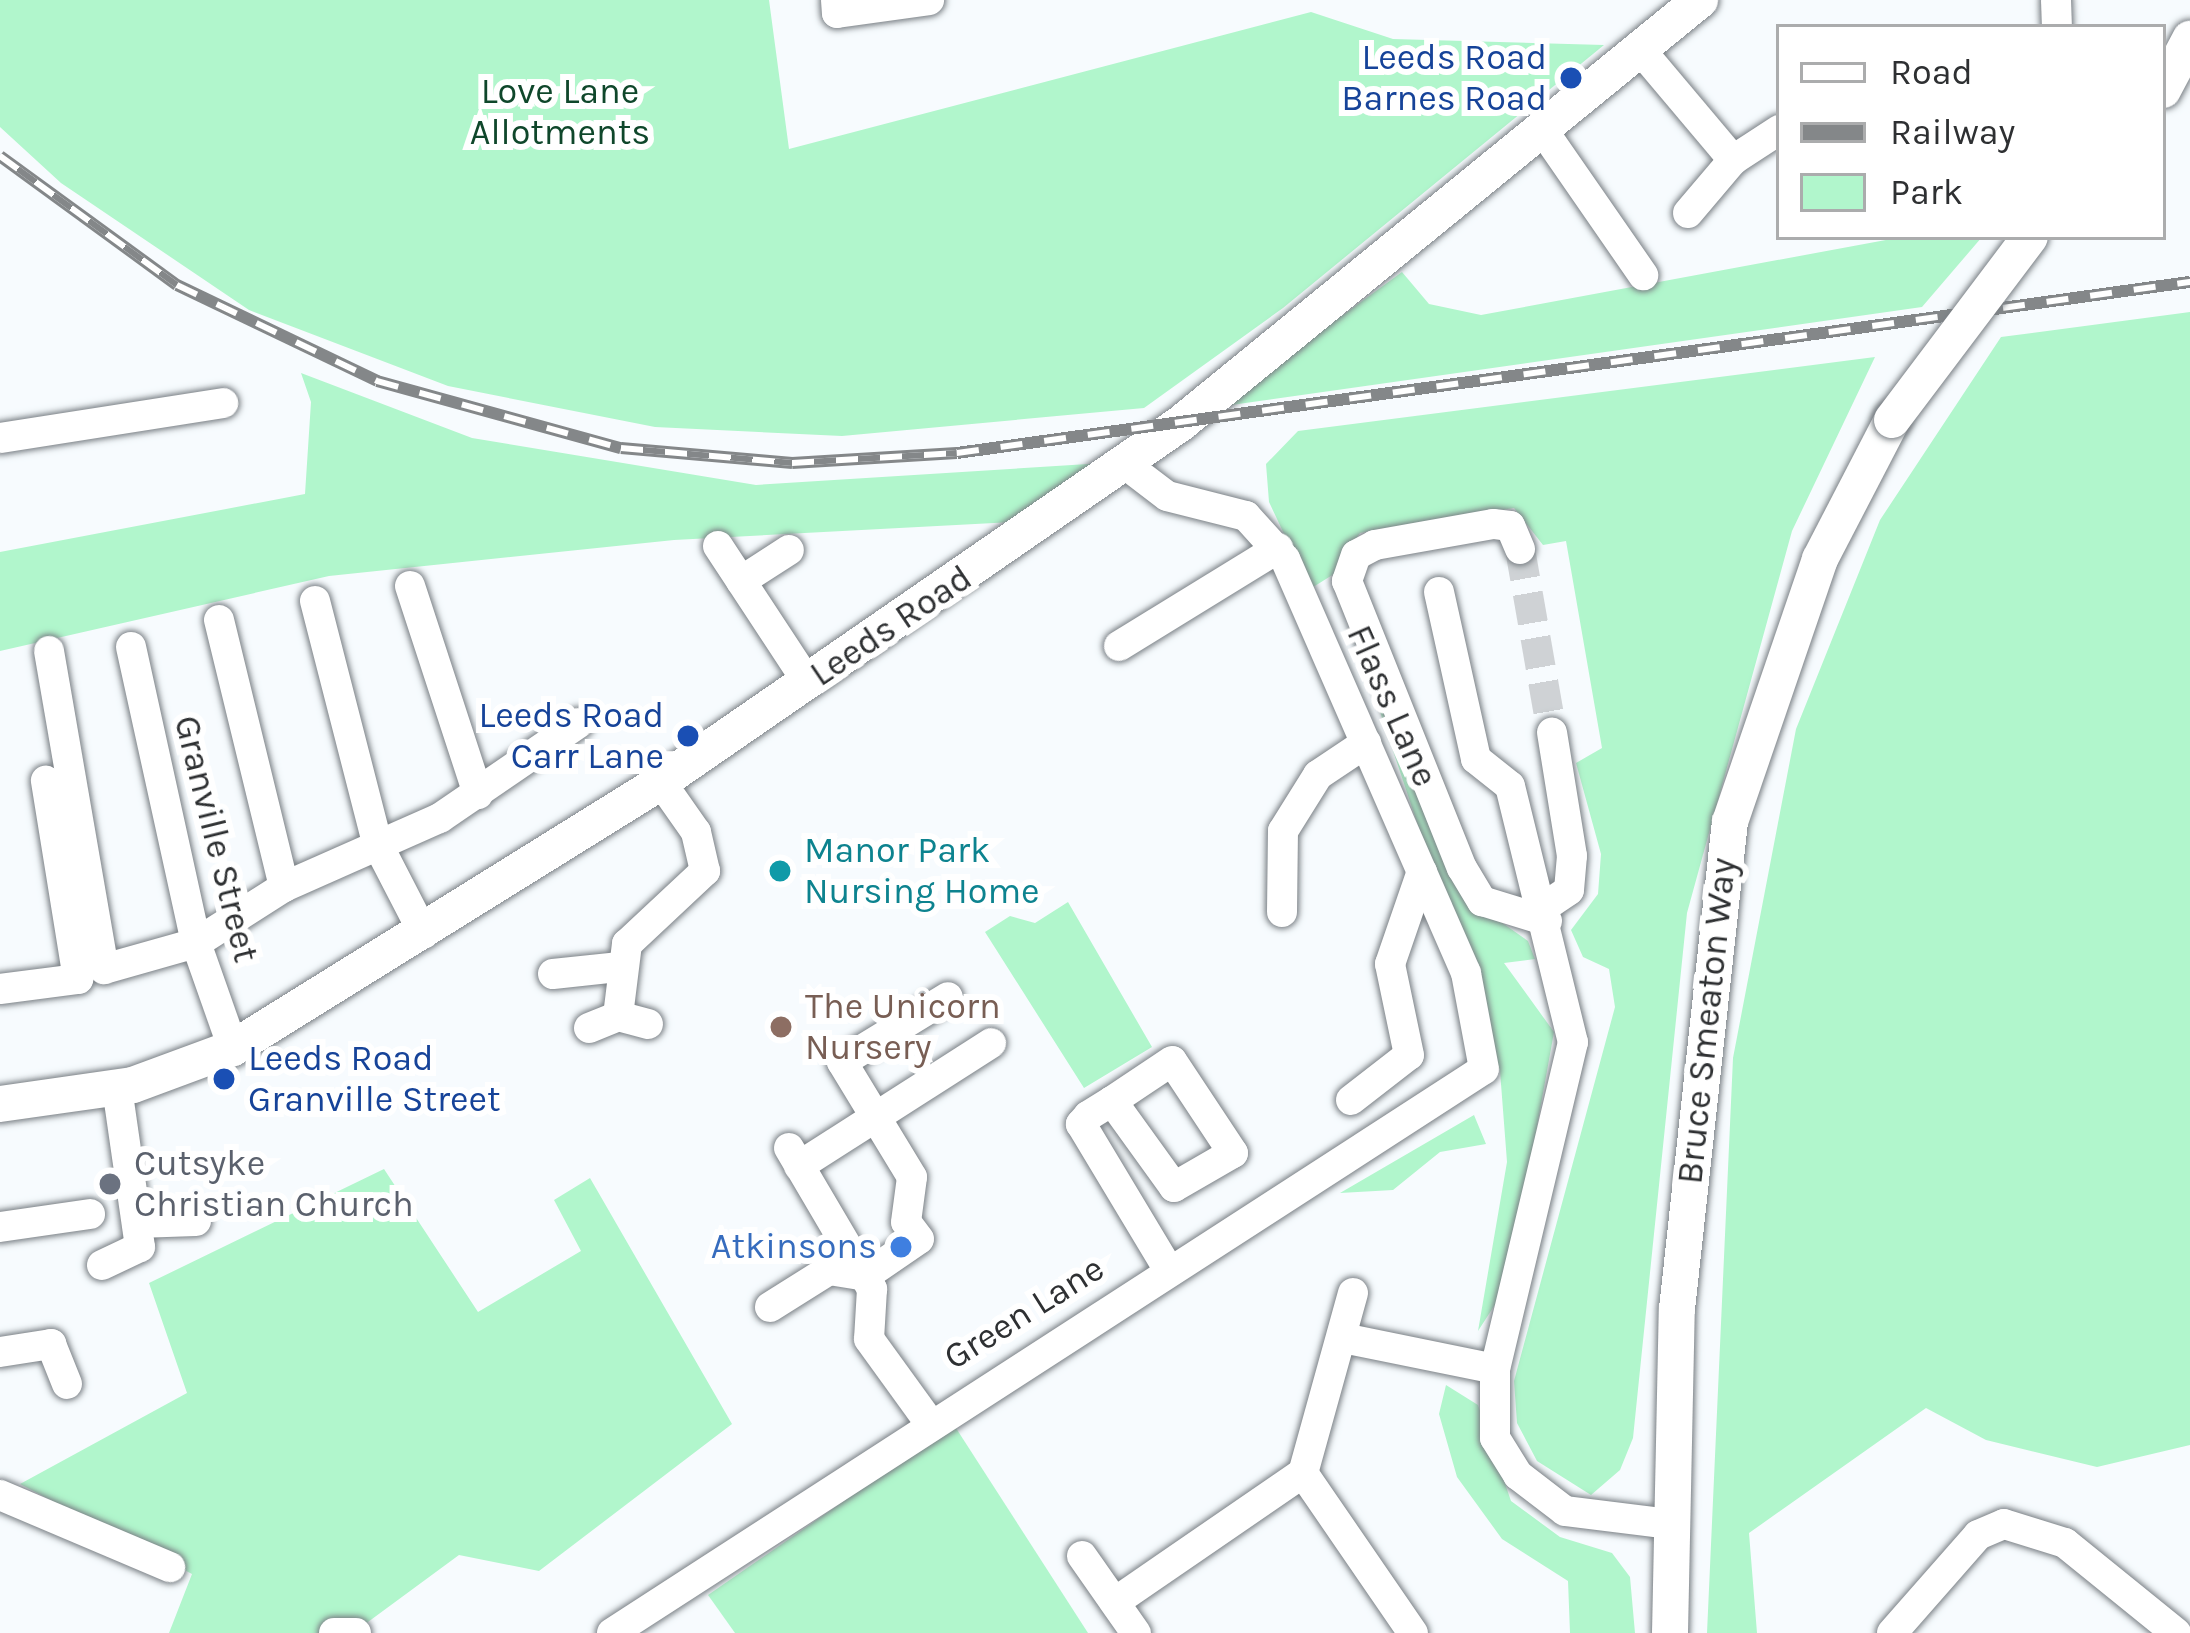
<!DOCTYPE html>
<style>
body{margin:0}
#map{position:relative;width:2190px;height:1633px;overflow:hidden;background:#f7fbfe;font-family:Karla,sans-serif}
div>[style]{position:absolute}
.green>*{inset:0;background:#b1f6cc}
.minor-tunnel>*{height:30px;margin-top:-15px;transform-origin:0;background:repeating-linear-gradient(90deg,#cfd2d5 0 30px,transparent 0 45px)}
.roads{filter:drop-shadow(0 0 3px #7a8085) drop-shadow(0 0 3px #7a8085)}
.minor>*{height:30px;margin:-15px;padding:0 15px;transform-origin:15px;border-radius:15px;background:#fff}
.major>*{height:36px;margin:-18px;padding:0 18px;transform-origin:18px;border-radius:18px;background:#fff}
.rail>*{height:12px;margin-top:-6px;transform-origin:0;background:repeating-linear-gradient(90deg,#fff 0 22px,#848789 0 44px);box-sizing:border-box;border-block:3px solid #848789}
.bridges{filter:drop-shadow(0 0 3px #7a8085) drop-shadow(0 0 3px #7a8085)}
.major-bridge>*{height:36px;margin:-18px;padding:0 18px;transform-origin:18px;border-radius:18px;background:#fff}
.dots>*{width:33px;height:33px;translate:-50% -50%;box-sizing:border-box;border:6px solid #fff;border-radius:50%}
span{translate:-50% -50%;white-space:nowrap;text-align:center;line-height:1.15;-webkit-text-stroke:12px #fff;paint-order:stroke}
.transit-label{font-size:36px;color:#164399}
.right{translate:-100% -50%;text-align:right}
.left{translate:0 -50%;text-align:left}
.park-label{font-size:36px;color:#0f472b}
.street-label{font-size:36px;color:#2e3032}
.culture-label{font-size:36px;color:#0d838f}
.education-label{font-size:36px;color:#785e54}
.worship-label{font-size:36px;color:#5b616d}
.shop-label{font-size:36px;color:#366cbe}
.legend{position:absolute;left:1776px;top:24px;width:390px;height:216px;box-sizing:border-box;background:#fff;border:3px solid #abacad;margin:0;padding:15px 21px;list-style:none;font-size:36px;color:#2e3032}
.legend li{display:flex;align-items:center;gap:24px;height:60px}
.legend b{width:60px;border:3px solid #abacad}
</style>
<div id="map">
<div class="green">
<i style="clip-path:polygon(0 0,769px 0,789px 149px,1311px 12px,1393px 39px,1604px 45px,1283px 308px,1144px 408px,842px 436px,655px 427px,448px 386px,249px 310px,61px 183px,0 127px)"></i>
<i style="clip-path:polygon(1902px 237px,1982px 237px,1922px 307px,1217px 407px,1402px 272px,1429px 304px,1481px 315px)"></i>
<i style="clip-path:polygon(2190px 312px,2190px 1445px,2097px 1467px,1986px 1440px,1926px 1408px,1749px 1533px,1757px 1633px,1707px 1633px,1733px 1058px,1796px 729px,1880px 520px,2001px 337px)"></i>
<i style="clip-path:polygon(1875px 357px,1792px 531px,1687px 913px,1633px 1438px,1620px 1470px,1591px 1495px,1537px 1461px,1517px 1423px,1514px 1381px,1615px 1007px,1609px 969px,1583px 957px,1571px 930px,1598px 894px,1601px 854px,1576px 763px,1602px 748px,1566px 541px,1543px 545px,1514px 508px,1360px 533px,1334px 573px,1471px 901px,1528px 941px,1535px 959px,1504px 963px,1554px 1032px,1509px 1283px,1478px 1331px,1507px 1162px,1500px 1071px,1334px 574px,1310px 589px,1269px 502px,1266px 464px,1298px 431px)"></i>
<i style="clip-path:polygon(301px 373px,472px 438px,756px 485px,1104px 463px,1013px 522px,674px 540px,329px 576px,0 651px,0 552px,305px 494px,311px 402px)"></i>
<i style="clip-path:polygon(1068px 902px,1152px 1047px,1084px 1088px,985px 932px,1010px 916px,1035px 923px)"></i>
<i style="clip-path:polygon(1474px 1115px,1486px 1144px,1440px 1152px,1393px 1190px,1340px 1193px)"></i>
<i style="clip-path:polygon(384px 1169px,478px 1312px,581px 1251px,554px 1200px,590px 1178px,732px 1424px,539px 1571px,459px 1555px,353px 1633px,169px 1633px,192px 1574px,20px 1484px,187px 1393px,149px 1283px)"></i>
<i style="clip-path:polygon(1446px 1385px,1478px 1405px,1511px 1501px,1560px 1537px,1612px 1553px,1630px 1577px,1635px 1633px,1570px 1633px,1568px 1581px,1502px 1539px,1457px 1477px,1439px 1414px)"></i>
<i style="clip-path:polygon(954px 1425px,1088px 1633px,735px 1633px,708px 1595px)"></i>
</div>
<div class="minor-tunnel">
<i style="left:1520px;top:549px;width:187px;rotate:80.1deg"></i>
</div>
<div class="roads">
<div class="minor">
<i style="left:836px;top:0;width:13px;rotate:86deg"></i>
<i style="left:837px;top:13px;width:93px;rotate:-8deg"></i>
<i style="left:2056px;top:0;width:27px;rotate:88deg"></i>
<i style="left:1638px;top:47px;width:148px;rotate:49.9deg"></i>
<i style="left:1542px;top:129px;width:178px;rotate:55.3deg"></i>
<i style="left:1688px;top:213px;width:70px;rotate:-49.7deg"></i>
<i style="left:1733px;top:160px;width:55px;rotate:-33.1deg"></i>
<i style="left:0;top:438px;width:226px;rotate:-8.9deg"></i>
<i style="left:718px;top:546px;width:164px;rotate:56.7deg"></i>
<i style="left:1520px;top:549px;width:25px;rotate:-113deg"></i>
<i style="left:1510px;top:526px;width:17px;rotate:-173deg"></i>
<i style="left:1493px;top:524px;width:120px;rotate:169.9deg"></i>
<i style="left:1375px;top:545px;width:21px;rotate:152deg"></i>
<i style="left:1356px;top:555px;width:28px;rotate:109deg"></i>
<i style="left:1347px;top:581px;width:309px;rotate:68.2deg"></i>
<i style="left:1462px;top:868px;width:39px;rotate:59deg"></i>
<i style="left:1482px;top:901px;width:68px;rotate:17.1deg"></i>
<i style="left:741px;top:581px;width:57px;rotate:-32.9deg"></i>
<i style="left:410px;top:586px;width:219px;rotate:71.9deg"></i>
<i style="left:1439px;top:592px;width:171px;rotate:77.5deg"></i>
<i style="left:1476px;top:759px;width:43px;rotate:38.5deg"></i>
<i style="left:1510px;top:786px;width:264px;rotate:76.2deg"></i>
<i style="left:1573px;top:1042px;width:336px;rotate:103.4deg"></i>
<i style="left:1495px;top:1369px;width:69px;rotate:90deg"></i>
<i style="left:1495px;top:1438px;width:44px;rotate:58.1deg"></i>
<i style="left:1518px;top:1475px;width:59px;rotate:37.5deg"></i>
<i style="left:1565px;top:1511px;width:106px;rotate:7.1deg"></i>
<i style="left:315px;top:601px;width:250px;rotate:75.6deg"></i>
<i style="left:377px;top:843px;width:102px;rotate:62.7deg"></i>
<i style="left:219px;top:620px;width:275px;rotate:76.3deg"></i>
<i style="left:1119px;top:646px;width:187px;rotate:-31.6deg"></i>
<i style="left:131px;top:647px;width:303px;rotate:77.6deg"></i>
<i style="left:196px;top:943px;width:111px;rotate:70.6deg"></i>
<i style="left:49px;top:651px;width:323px;rotate:80.2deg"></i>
<i style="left:104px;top:969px;width:96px;rotate:-15.8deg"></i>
<i style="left:196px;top:943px;width:104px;rotate:-32.5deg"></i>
<i style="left:284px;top:887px;width:171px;rotate:-23.9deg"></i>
<i style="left:440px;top:818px;width:168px;rotate:-34.4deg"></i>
<i style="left:1544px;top:907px;width:30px;rotate:-34deg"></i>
<i style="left:1569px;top:890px;width:34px;rotate:-85deg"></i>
<i style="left:1572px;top:856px;width:125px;rotate:-99.2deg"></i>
<i style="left:1282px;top:912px;width:81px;rotate:-89.3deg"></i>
<i style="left:1283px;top:831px;width:66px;rotate:-58deg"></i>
<i style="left:1318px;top:775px;width:58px;rotate:-33.7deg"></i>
<i style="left:553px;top:974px;width:65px;rotate:-6.1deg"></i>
<i style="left:0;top:989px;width:79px;rotate:-7.3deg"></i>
<i style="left:78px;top:979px;width:201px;rotate:-99.2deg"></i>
<i style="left:618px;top:1016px;width:73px;rotate:-82.9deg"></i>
<i style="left:627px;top:944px;width:107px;rotate:-43.1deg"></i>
<i style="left:705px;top:871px;width:40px;rotate:-103deg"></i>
<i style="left:696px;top:832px;width:61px;rotate:-125deg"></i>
<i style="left:589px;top:1028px;width:31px;rotate:-22deg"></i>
<i style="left:618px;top:1016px;width:31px;rotate:15deg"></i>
<i style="left:1351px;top:1100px;width:73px;rotate:-37.8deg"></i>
<i style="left:1409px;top:1055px;width:93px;rotate:-101.8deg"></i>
<i style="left:1390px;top:964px;width:98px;rotate:-71deg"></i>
<i style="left:1112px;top:1101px;width:106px;rotate:54.2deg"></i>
<i style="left:1174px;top:1187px;width:68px;rotate:-30deg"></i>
<i style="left:1233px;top:1153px;width:110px;rotate:-123.5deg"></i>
<i style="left:1172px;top:1061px;width:72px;rotate:146.3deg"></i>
<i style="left:1112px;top:1101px;width:28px;rotate:148deg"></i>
<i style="left:1088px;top:1116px;width:11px;rotate:131deg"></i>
<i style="left:1081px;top:1124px;width:169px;rotate:59deg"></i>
<i style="left:789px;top:1148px;width:164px;rotate:59.5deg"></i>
<i style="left:872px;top:1289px;width:50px;rotate:93.4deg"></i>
<i style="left:869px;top:1339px;width:99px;rotate:54.1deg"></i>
<i style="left:799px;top:1166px;width:228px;rotate:-32.6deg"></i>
<i style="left:137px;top:1223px;width:59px;rotate:-1.9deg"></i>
<i style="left:0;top:1227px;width:91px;rotate:-8.2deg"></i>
<i style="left:102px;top:1265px;width:42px;rotate:-25.3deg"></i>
<i style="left:140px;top:1247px;width:161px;rotate:-98.2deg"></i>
<i style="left:1353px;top:1293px;width:187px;rotate:105.5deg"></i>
<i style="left:1303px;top:1473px;width:194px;rotate:55.5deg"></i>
<i style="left:770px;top:1307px;width:70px;rotate:-32.1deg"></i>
<i style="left:829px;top:1270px;width:36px;rotate:9deg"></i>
<i style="left:865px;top:1276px;width:65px;rotate:-34.4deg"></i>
<i style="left:919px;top:1239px;width:21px;rotate:-127deg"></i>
<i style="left:906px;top:1222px;width:45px;rotate:-82.4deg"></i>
<i style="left:912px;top:1177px;width:135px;rotate:-121.3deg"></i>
<i style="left:842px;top:1062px;width:124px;rotate:-31.5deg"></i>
<i style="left:1343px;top:1338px;width:155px;rotate:11.5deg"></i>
<i style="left:0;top:1352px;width:52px;rotate:-8.9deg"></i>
<i style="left:51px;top:1344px;width:43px;rotate:68.2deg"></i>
<i style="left:0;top:1495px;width:185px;rotate:23deg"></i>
<i style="left:1082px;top:1556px;width:94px;rotate:55deg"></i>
<i style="left:1115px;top:1602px;width:228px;rotate:-34.5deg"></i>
<i style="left:334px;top:1633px;width:22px"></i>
<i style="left:612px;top:1633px;width:1038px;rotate:-32.89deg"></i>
<i style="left:1484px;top:1069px;width:98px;rotate:-100.6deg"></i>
<i style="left:1466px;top:973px;width:452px;rotate:-113.6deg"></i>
<i style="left:1285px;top:559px;width:58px;rotate:-132.2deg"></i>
<i style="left:1246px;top:516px;width:81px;rotate:-165.8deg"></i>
<i style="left:1167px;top:496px;width:53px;rotate:-142.7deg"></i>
<i style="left:1892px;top:1633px;width:130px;rotate:-48.7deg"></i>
<i style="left:1978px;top:1535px;width:28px;rotate:-23deg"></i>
<i style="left:2004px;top:1524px;width:64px;rotate:17.3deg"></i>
<i style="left:2065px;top:1543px;width:143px;rotate:39deg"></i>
</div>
<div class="major">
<i style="left:2163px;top:90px;width:58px;rotate:-62.1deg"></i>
<i style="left:0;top:1104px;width:134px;rotate:-8.1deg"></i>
<i style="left:133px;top:1085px;width:107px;rotate:-20.3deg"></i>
<i style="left:233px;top:1048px;width:504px;rotate:-31.86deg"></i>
<i style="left:661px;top:782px;width:630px;rotate:-34.6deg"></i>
<i style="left:1180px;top:424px;width:671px;rotate:-39.19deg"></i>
<i style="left:1670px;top:1633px;width:324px;rotate:-88.8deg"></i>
<i style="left:1677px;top:1309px;width:490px;rotate:-83.8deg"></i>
<i style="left:1730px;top:822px;width:278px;rotate:-71.1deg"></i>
<i style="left:1820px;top:559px;width:157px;rotate:-62.6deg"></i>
</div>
</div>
<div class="rail">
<i style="left:0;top:156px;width:219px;rotate:36.1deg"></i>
<i style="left:177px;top:285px;width:222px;rotate:25.6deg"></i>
<i style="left:377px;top:381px;width:253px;rotate:15.4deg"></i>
<i style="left:621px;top:448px;width:172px;rotate:5deg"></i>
<i style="left:792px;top:463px;width:165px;rotate:-3.5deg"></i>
<i style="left:957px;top:453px;width:1245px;rotate:-7.9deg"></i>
</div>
<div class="bridges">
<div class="major-bridge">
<i style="left:1892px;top:420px;width:229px;rotate:-53deg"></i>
</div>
</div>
<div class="dots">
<i style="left:1571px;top:78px;background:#1a4fb4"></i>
<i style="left:688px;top:736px;background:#1a4fb4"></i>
<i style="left:780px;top:871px;background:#0f9aa8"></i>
<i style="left:781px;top:1027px;background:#8d6e63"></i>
<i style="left:224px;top:1079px;background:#1a4fb4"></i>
<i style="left:110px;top:1184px;background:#6b7280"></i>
<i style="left:901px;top:1247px;background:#3f7fe0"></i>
</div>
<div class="transit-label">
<span class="right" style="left:1547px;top:78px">Leeds Road<br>Barnes Road</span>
<span class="right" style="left:664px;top:736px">Leeds Road<br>Carr Lane</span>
<span class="left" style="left:248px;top:1079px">Leeds Road<br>Granville Street</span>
</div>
<div class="park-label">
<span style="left:560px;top:112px">Love Lane<br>Allotments</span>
</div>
<div class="street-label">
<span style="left:891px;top:626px;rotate:-34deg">Leeds Road</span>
<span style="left:1392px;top:706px;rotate:66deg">Flass Lane</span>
<span style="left:216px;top:839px;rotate:76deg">Granville Street</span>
<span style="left:1707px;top:1021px;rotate:-84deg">Bruce Smeaton Way</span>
<span style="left:1024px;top:1313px;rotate:-32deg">Green Lane</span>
</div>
<div class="culture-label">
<span class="left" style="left:804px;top:871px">Manor Park<br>Nursing Home</span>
</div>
<div class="education-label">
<span class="left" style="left:805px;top:1027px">The Unicorn<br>Nursery</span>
</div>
<div class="worship-label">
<span class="left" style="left:134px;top:1184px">Cutsyke<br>Christian Church</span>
</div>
<div class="shop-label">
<span class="right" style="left:877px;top:1247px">Atkinsons</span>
</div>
<ul class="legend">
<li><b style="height:15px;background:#fff"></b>Road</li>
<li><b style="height:15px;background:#848789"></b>Railway</li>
<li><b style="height:33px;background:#b1f6cc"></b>Park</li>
</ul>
</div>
